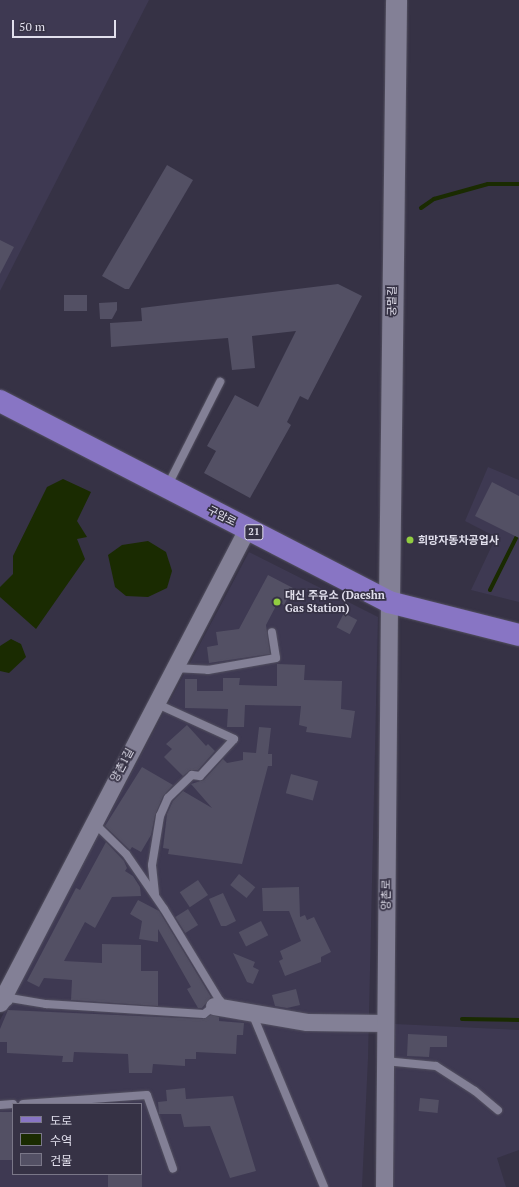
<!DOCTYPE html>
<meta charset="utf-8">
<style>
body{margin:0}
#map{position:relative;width:519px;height:1187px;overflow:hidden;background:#363245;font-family:"PT Serif","Noto Sans KR",serif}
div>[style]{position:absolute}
.built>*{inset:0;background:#3e3952}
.water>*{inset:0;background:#1a2b01}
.stream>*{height:4px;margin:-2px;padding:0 2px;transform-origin:2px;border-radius:2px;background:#1a2b01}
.building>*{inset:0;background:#535064;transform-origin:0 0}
.roads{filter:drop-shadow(0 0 1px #545161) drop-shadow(0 0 1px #545161)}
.service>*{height:8px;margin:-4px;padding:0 4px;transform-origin:4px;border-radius:4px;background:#838096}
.minor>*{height:17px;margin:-8.5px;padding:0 8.5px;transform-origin:8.5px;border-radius:8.5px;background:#838096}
.tertiary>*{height:21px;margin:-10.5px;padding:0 10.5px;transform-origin:10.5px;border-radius:10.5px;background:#838096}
.primary>*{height:22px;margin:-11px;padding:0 11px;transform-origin:11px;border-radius:11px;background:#8875c4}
.dots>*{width:11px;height:11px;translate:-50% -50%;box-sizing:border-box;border:2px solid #363245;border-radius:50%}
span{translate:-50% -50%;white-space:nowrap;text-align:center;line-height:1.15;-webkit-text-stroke:3.5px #363245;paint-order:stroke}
.shield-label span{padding:1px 3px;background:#363245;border:1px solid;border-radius:3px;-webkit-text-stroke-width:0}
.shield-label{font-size:10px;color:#e1dfec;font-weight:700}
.street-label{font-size:11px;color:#e1dfec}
.poi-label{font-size:11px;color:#e1dfec;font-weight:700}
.left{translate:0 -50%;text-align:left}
.legend{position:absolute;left:12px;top:1103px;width:130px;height:72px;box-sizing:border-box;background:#363245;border:1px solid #7a7788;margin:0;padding:5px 7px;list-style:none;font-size:12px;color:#e1dfec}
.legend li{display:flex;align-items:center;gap:8px;height:20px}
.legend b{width:20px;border:1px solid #7a7788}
.scale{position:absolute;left:12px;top:20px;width:104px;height:18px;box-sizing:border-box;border:2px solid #e1dfec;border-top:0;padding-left:5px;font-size:12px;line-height:14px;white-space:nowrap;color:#e1dfec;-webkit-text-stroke:3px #363245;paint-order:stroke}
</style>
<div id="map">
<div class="built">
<i style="clip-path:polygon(0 0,149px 0,0 291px)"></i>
<i style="clip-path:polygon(488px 467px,519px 480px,519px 602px,471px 590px,496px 537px,465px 521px)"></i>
<i style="clip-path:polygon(evenodd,249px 552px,378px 617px,368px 1058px,362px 1187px,0 1187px,0 1020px,249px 552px,13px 1104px,141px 1104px,141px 1174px,13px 1174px,13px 1104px)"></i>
<i style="clip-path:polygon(395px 1024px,519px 1030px,519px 1150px,497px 1158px,506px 1187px,393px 1187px)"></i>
</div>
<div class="water">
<i style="clip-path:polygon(63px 479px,91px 492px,77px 521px,87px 537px,77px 539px,85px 559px,36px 629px,0 597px,0 587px,13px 574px,13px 556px,47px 487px)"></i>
<i style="clip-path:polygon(148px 541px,166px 552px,172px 571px,167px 588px,148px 597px,126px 596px,115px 587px,108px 555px,122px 545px)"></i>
<i style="clip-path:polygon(11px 639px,21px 644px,26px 657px,9px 673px,0 671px,0 646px)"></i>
</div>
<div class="stream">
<i style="left:421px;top:208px;width:16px;rotate:-35deg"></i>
<i style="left:434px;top:199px;width:56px;rotate:-15.5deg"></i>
<i style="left:488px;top:184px;width:31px"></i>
<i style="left:490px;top:590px;width:65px;rotate:-63.4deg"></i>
<i style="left:462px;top:1019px;width:57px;rotate:1deg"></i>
</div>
<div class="building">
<i style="clip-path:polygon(167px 165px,193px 180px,129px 289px,125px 289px,102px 276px)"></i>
<i style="clip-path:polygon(0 240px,14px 247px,0 274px)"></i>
<i style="clip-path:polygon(338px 284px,362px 296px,308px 400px,300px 396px,287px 422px,291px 425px,250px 498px,204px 473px,216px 451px,207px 446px,235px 395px,258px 407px,296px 331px,252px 336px,255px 368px,232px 370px,228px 338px,111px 347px,110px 323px,142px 321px,141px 308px)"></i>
<i style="left:87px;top:295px;width:16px;height:23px;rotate:90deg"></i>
<i style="clip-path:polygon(117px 302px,117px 310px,112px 319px,100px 319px,99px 303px)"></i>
<i style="clip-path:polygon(492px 482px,519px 496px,519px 538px,475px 516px)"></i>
<i style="clip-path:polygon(268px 575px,293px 588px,284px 605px,278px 602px,266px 625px,270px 654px,209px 663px,207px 647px,218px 645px,216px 632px,239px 629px)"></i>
<i style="left:344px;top:613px;width:15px;height:16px;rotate:28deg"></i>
<i style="clip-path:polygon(277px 664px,305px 665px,304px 680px,342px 681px,341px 709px,355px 711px,351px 738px,306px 732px,307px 727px,299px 725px,301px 706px,245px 705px,244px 727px,227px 727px,228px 709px,185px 708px,185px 679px,197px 679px,197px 691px,223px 691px,223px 678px,240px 678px,239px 685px,277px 686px)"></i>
<i style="clip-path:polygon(187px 725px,206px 746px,208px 744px,215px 751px,198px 770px,190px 770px,183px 776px,164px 757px,172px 749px,166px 744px)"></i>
<i style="clip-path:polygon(259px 727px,271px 728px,268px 754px,272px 754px,272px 766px,268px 766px,242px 864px,168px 854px,169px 849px,163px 848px,167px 814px,173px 801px,183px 791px,212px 808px,191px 784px,204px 780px,223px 759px,227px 763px,243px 760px,243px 752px,256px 753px)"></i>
<i style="clip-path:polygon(142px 767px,173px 785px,163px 796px,155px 815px,151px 835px,141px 852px,132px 847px,130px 850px,105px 826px)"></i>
<i style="left:291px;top:774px;width:28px;height:20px;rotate:15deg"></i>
<i style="clip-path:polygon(106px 842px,124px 861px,127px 868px,125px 871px,133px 876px,140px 887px,141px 896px,112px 897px,95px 928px,85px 922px,64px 961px,102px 963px,102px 944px,141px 945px,141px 971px,158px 971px,158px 1006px,71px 1000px,72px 980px,44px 978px,39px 987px,27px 981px,76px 888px,80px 890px)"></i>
<i style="left:239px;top:874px;width:21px;height:14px;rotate:39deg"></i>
<i style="left:198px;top:880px;width:18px;height:22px;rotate:56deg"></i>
<i style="clip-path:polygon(299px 887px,300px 917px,305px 915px,307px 920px,314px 917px,331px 952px,321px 957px,321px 962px,285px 976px,279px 961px,283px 959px,280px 951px,301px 941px,289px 911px,263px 911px,262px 888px)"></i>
<i style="clip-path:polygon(223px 893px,236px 921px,226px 926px,221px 926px,209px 899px)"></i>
<i style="clip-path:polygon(138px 900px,159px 911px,211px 997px,202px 1008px,198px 1008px,187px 989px,191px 987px,158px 929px,158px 942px,139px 939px,142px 921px,130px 914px)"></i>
<i style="left:188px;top:909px;width:19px;height:15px;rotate:58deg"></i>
<i style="left:261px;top:921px;width:16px;height:25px;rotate:63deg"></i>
<i style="clip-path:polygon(233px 953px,255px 962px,253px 967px,259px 970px,253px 984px,247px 982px)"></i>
<i style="clip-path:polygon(296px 989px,300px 1005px,287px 1008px,275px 1006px,272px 995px)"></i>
<i style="clip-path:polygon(8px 1010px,204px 1019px,211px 1015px,219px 1017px,219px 1021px,244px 1023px,243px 1035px,237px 1035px,236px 1054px,196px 1052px,196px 1059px,185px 1059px,185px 1066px,153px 1064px,152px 1073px,129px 1073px,128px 1054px,74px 1052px,73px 1062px,62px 1062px,63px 1056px,7px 1053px,7px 1042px,0 1042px,0 1029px)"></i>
<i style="clip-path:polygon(408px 1034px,447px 1036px,447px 1047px,430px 1047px,429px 1057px,407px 1056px)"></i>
<i style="clip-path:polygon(185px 1088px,186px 1099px,233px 1096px,256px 1171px,230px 1178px,210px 1126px,184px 1127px,181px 1114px,159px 1114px,158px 1102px,167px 1101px,166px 1090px)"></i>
<i style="left:420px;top:1098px;width:19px;height:13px;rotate:6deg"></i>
<i style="left:13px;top:1112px;width:48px;height:13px;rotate:90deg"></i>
<i style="left:108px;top:1174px;width:34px;height:13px"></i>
</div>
<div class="roads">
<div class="service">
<i style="left:167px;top:487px;width:118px;rotate:-63.2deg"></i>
<i style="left:174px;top:668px;width:34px;rotate:3deg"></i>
<i style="left:208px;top:670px;width:69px;rotate:-10deg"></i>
<i style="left:276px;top:658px;width:26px;rotate:-99deg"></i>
<i style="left:155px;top:894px;width:29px;rotate:-96deg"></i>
<i style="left:152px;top:865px;width:50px;rotate:-80.7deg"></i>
<i style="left:160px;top:816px;width:20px;rotate:-66deg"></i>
<i style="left:168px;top:798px;width:33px;rotate:-44deg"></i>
<i style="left:192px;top:775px;width:8px;rotate:7deg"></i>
<i style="left:200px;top:776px;width:50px;rotate:-47.4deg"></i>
<i style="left:234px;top:739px;width:87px;rotate:-155.5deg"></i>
<i style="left:4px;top:997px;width:43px;rotate:9.5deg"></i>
<i style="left:46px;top:1004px;width:158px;rotate:3.6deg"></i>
<i style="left:204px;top:1014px;width:21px;rotate:-39deg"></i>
<i style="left:220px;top:1001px;width:108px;rotate:-121.3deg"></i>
<i style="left:164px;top:909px;width:67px;rotate:-124.6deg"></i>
<i style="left:126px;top:854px;width:46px;rotate:-135.9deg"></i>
<i style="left:252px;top:1013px;width:188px;rotate:67.5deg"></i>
<i style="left:385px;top:1061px;width:51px;rotate:5.6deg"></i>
<i style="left:436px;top:1066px;width:46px;rotate:32.7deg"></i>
<i style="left:475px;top:1091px;width:30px;rotate:40deg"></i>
<i style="left:23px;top:1104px;width:124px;rotate:-4.2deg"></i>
<i style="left:147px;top:1095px;width:78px;rotate:70.6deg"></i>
<i style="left:0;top:1105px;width:13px;rotate:-4deg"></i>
</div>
<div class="minor">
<i style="left:0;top:1003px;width:534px;rotate:-62.48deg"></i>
<i style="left:214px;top:1006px;width:94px;rotate:9.8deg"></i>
<i style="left:307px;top:1022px;width:78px;rotate:0.7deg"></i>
<i style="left:384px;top:1187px;width:585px;rotate:-89.51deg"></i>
</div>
<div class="tertiary">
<i style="left:389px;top:602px;width:602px;rotate:-89.33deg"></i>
<i style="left:0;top:996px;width:3px;rotate:18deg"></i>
</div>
<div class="primary">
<i style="left:0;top:401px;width:438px;rotate:27.3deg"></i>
<i style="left:389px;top:602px;width:134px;rotate:14.2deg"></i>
</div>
</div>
<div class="dots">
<i style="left:410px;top:540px;background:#91cd40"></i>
<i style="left:277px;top:602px;background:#91cd40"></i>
</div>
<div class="shield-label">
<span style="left:254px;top:532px">21</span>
</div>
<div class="street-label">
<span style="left:392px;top:301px;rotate:-89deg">궁멀길</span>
<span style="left:222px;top:516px;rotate:27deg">구암로</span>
<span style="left:122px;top:765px;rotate:-62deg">양촌1길</span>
<span style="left:386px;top:895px;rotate:-90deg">양촌로</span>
</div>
<div class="poi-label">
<span class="left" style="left:418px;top:540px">희망자동차공업사</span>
<span class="left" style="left:285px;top:602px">대신 주유소 (Daeshn<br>Gas Station)</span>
</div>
<ul class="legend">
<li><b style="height:5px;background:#8875c4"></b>도로</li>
<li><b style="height:11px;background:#1a2b01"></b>수역</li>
<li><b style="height:11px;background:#535064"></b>건물</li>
</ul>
<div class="scale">50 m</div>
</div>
